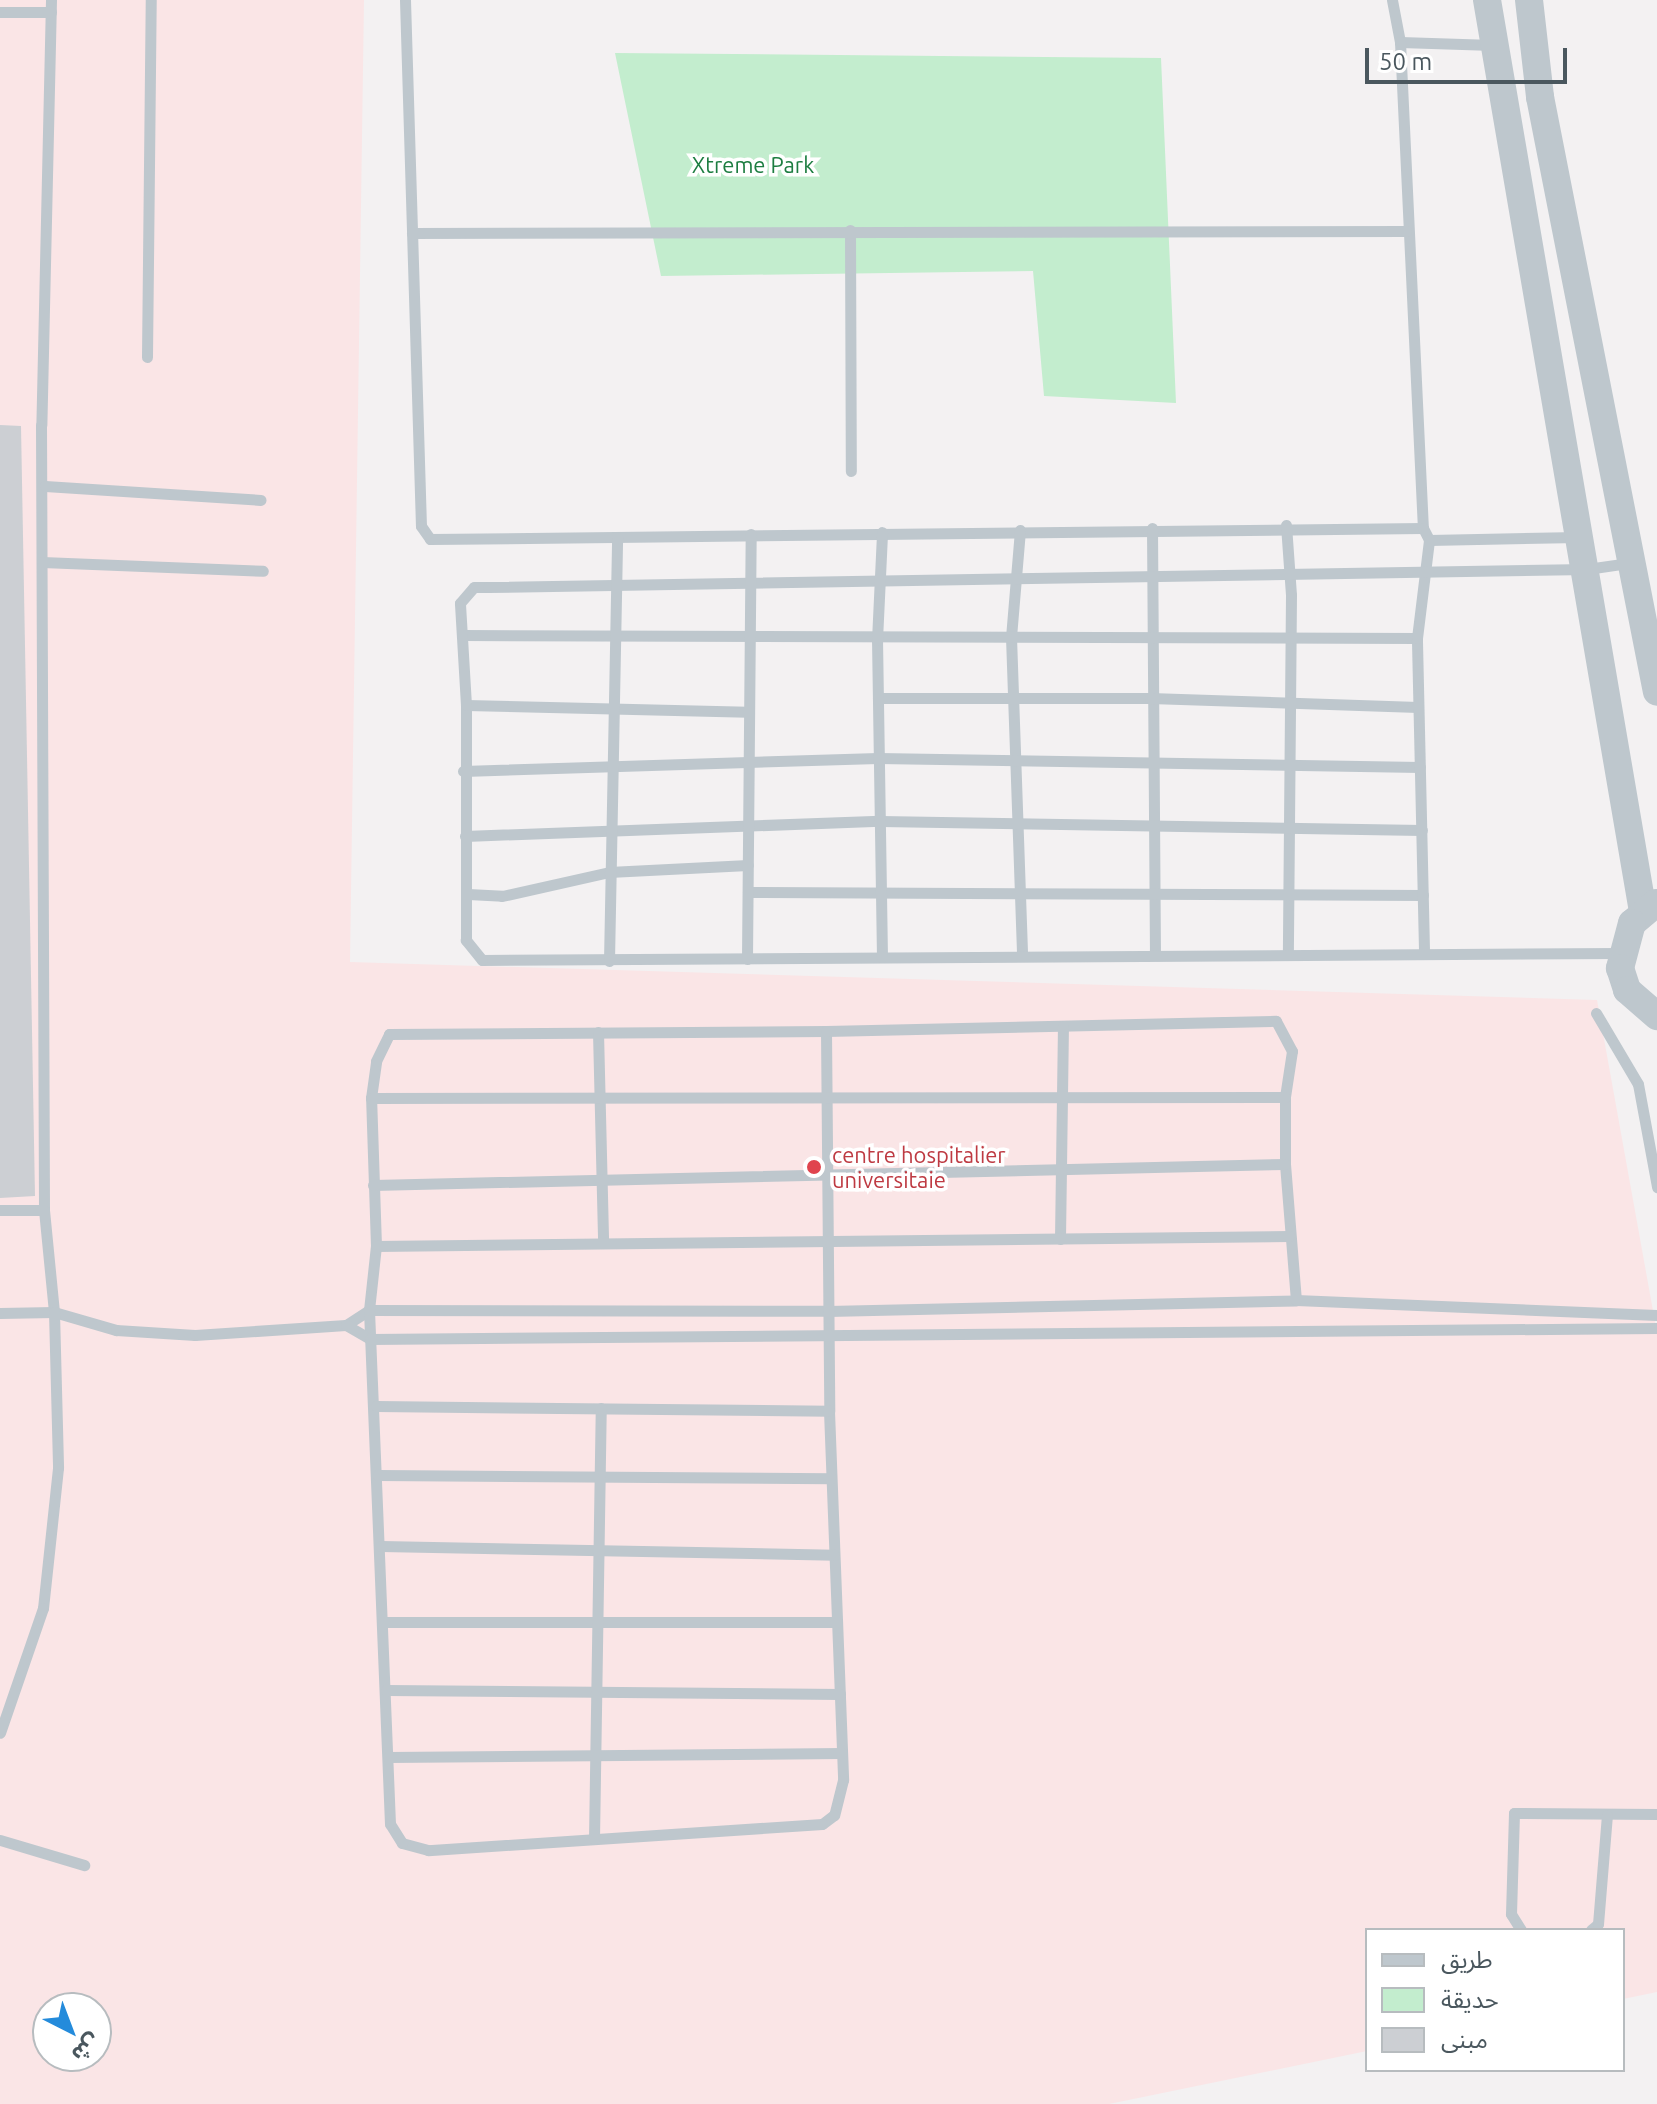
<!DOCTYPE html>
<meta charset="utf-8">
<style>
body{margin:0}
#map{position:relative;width:1657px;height:2104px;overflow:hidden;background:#f3f1f2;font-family:Ubuntu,"Noto Sans Arabic",sans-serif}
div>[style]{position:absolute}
.medical>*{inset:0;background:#fae5e6}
.green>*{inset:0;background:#c3edce}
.building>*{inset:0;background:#cccfd3}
.service>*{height:11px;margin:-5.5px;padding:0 5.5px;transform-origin:5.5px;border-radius:5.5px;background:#bec7cd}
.tertiary>*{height:28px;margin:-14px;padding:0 14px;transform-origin:14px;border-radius:14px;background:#bec7cd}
.dots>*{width:22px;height:22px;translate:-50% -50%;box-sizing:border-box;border:4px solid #fff;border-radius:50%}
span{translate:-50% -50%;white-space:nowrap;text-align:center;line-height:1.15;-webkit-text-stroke:7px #fff;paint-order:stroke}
.park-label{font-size:22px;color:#1d7d41}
.health-label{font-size:22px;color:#be3a42}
.left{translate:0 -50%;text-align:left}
.legend{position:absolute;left:1365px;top:1928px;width:260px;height:144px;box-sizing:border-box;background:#fff;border:2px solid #b7bcbf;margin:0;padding:10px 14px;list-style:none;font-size:24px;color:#4a575e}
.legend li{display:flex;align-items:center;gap:16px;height:40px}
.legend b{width:40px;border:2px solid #b7bcbf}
.north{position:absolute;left:32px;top:1992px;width:80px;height:80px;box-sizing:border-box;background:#fff;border:2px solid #b7bcbf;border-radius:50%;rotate:138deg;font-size:22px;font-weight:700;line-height:32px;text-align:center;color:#4a575e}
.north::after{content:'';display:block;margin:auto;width:28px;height:36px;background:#248bdb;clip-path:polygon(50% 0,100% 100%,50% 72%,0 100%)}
.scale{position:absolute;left:1365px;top:48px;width:202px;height:36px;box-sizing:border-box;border:4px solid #4a575e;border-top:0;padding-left:10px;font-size:24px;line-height:28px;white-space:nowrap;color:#4a575e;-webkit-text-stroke:6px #fff;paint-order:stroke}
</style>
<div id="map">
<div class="medical">
<i style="clip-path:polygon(evenodd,0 0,364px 0,350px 962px,1597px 1000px,1657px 1333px,1657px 1992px,1623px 1999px,1623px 1930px,1367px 1930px,1367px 2051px,1109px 2104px,0 2104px,0 0,48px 2008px,96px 2008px,96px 2056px,48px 2056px,48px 2008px)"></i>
</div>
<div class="green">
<i style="clip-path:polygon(615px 53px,1161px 58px,1176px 403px,1044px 396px,1033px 271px,661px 276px)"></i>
</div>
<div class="building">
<i style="clip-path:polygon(0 425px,21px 426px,35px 1196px,0 1198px)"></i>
</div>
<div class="service">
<i style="left:51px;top:0;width:425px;rotate:91.3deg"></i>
<i style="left:41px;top:425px;width:785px;rotate:89.78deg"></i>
<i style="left:44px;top:1210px;width:102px;rotate:84.4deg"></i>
<i style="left:54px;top:1312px;width:65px;rotate:16.2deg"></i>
<i style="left:116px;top:1330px;width:79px;rotate:3.6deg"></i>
<i style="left:195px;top:1335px;width:151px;rotate:-3.8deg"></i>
<i style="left:346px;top:1325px;width:27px;rotate:-33deg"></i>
<i style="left:369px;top:1310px;width:459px;rotate:0.1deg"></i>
<i style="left:828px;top:1311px;width:468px;rotate:-1.3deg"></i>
<i style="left:1296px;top:1300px;width:361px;rotate:2.4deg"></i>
<i style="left:405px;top:0;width:526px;rotate:88.26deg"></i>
<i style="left:421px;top:526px;width:16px;rotate:55deg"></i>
<i style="left:430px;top:539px;width:993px;rotate:-0.63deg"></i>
<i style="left:1392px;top:0;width:43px;rotate:79.2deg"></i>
<i style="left:0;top:12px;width:51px"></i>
<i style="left:1493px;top:45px;width:93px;rotate:-178.2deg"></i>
<i style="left:1400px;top:42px;width:487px;rotate:87.3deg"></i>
<i style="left:1423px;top:528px;width:13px;rotate:63deg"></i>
<i style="left:1429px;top:540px;width:149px;rotate:-1.2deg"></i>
<i style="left:850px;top:230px;width:241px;rotate:89.8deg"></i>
<i style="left:412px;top:233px;width:994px;rotate:-0.12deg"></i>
<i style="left:147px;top:357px;width:357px;rotate:-89.4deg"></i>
<i style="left:45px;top:486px;width:216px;rotate:3.7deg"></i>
<i style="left:1286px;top:525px;width:70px;rotate:85.9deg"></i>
<i style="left:1291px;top:595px;width:357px;rotate:90.5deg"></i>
<i style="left:1152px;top:528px;width:426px;rotate:89.6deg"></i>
<i style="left:1020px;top:530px;width:107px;rotate:94.8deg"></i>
<i style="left:1011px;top:637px;width:319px;rotate:88deg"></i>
<i style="left:42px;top:562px;width:221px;rotate:2.3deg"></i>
<i style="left:463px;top:635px;width:954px;rotate:0.18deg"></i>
<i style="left:878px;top:698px;width:272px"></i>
<i style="left:1150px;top:698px;width:268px;rotate:1.9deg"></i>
<i style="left:466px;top:705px;width:281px;rotate:1.4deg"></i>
<i style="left:463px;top:771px;width:415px;rotate:-1.8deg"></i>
<i style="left:878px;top:758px;width:542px;rotate:0.95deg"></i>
<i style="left:465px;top:836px;width:415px;rotate:-2.1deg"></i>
<i style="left:880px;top:821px;width:542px;rotate:0.95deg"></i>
<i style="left:748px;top:892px;width:675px;rotate:0.25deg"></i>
<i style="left:468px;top:894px;width:34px;rotate:3deg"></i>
<i style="left:502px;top:896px;width:110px;rotate:-12.6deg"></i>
<i style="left:609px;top:872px;width:139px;rotate:-2.9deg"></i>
<i style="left:1424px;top:950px;width:312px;rotate:-91.3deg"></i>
<i style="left:1417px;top:638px;width:99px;rotate:-83deg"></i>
<i style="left:1620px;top:953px;width:1138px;rotate:179.65deg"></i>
<i style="left:482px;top:960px;width:26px;rotate:-129deg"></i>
<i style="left:466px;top:940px;width:235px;rotate:-90deg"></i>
<i style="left:466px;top:705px;width:102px;rotate:-93.4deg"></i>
<i style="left:460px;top:603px;width:21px;rotate:-49deg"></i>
<i style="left:474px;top:587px;width:14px"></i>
<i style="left:488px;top:587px;width:1099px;rotate:-0.94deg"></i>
<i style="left:1587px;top:569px;width:41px;rotate:-8.3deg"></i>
<i style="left:882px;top:957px;width:317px;rotate:-90.9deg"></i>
<i style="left:877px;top:640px;width:108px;rotate:-87.3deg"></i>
<i style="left:747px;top:959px;width:425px;rotate:-89.5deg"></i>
<i style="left:609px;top:961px;width:424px;rotate:-88.9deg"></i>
<i style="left:1596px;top:1013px;width:82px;rotate:59.4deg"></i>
<i style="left:1638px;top:1084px;width:105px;rotate:79.5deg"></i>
<i style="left:826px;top:1031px;width:380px;rotate:89.5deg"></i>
<i style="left:829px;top:1411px;width:369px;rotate:87.8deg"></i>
<i style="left:843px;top:1780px;width:36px;rotate:104deg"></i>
<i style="left:834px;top:1815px;width:15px;rotate:143deg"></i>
<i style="left:822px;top:1824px;width:395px;rotate:176.2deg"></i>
<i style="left:428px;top:1850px;width:27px;rotate:-165deg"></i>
<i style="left:402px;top:1843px;width:22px;rotate:-122deg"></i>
<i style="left:390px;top:1824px;width:514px;rotate:-92.34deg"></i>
<i style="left:369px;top:1310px;width:64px;rotate:-83.8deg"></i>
<i style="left:376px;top:1246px;width:148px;rotate:-91.9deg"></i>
<i style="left:371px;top:1098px;width:37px;rotate:-82deg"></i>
<i style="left:376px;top:1061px;width:30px;rotate:-64deg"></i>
<i style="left:389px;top:1034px;width:437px;rotate:-0.4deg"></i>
<i style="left:826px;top:1031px;width:450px;rotate:-1.3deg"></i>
<i style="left:1276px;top:1021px;width:34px;rotate:62deg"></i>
<i style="left:1292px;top:1051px;width:47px;rotate:98.7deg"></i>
<i style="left:1285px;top:1097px;width:67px;rotate:90deg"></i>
<i style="left:1285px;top:1164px;width:136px;rotate:85.4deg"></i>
<i style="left:598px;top:1032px;width:211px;rotate:88.6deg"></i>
<i style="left:371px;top:1098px;width:914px;rotate:-0.06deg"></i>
<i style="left:373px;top:1185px;width:912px;rotate:-1.32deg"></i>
<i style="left:0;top:1210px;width:44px"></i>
<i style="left:1060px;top:1239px;width:213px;rotate:-89.2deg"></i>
<i style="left:376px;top:1246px;width:913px;rotate:-0.63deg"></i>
<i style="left:0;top:1313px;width:54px;rotate:-1.1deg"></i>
<i style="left:54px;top:1312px;width:156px;rotate:88.5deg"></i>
<i style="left:58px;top:1468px;width:141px;rotate:96.1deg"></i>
<i style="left:43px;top:1608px;width:132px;rotate:109deg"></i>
<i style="left:346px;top:1325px;width:28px;rotate:30deg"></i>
<i style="left:370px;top:1339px;width:1287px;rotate:-0.49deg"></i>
<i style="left:376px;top:1406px;width:453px;rotate:0.6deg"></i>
<i style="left:378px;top:1475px;width:453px;rotate:0.4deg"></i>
<i style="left:381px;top:1546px;width:453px;rotate:1.1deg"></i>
<i style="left:383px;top:1622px;width:454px"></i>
<i style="left:386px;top:1690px;width:454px;rotate:0.5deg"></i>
<i style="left:388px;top:1757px;width:454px;rotate:-0.5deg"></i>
<i style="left:594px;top:1839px;width:431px;rotate:-89.1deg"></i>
<i style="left:0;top:1840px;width:88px;rotate:16.6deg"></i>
<i style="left:1521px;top:1930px;width:19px;rotate:-122deg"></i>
<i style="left:1511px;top:1914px;width:101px;rotate:-88.3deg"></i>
<i style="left:1514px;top:1813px;width:143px;rotate:0.4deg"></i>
<i style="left:1591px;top:1930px;width:9px;rotate:-41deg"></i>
<i style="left:1598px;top:1924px;width:109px;rotate:-85.3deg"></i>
</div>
<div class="tertiary">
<i style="left:1487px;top:0;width:925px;rotate:80.29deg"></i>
<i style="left:1529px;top:0;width:98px;rotate:83.5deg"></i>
<i style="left:1540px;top:97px;width:606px;rotate:78.88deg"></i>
<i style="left:1656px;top:903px;width:31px;rotate:140deg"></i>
<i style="left:1632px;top:923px;width:47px;rotate:104.9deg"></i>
<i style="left:1620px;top:968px;width:23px;rotate:72deg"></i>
<i style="left:1627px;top:990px;width:40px;rotate:41deg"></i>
</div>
<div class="dots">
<i style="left:814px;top:1167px;background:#e0444e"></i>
</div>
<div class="park-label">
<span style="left:753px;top:165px">Xtreme Park</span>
</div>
<div class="health-label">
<span class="left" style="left:832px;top:1167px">centre hospitalier<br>universitaie</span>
</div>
<ul class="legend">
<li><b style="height:10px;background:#bec7cd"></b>طريق</li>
<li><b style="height:22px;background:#c3edce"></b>حديقة</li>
<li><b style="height:22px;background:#cccfd3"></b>مبنى</li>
</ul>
<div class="north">ش</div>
<div class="scale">50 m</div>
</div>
